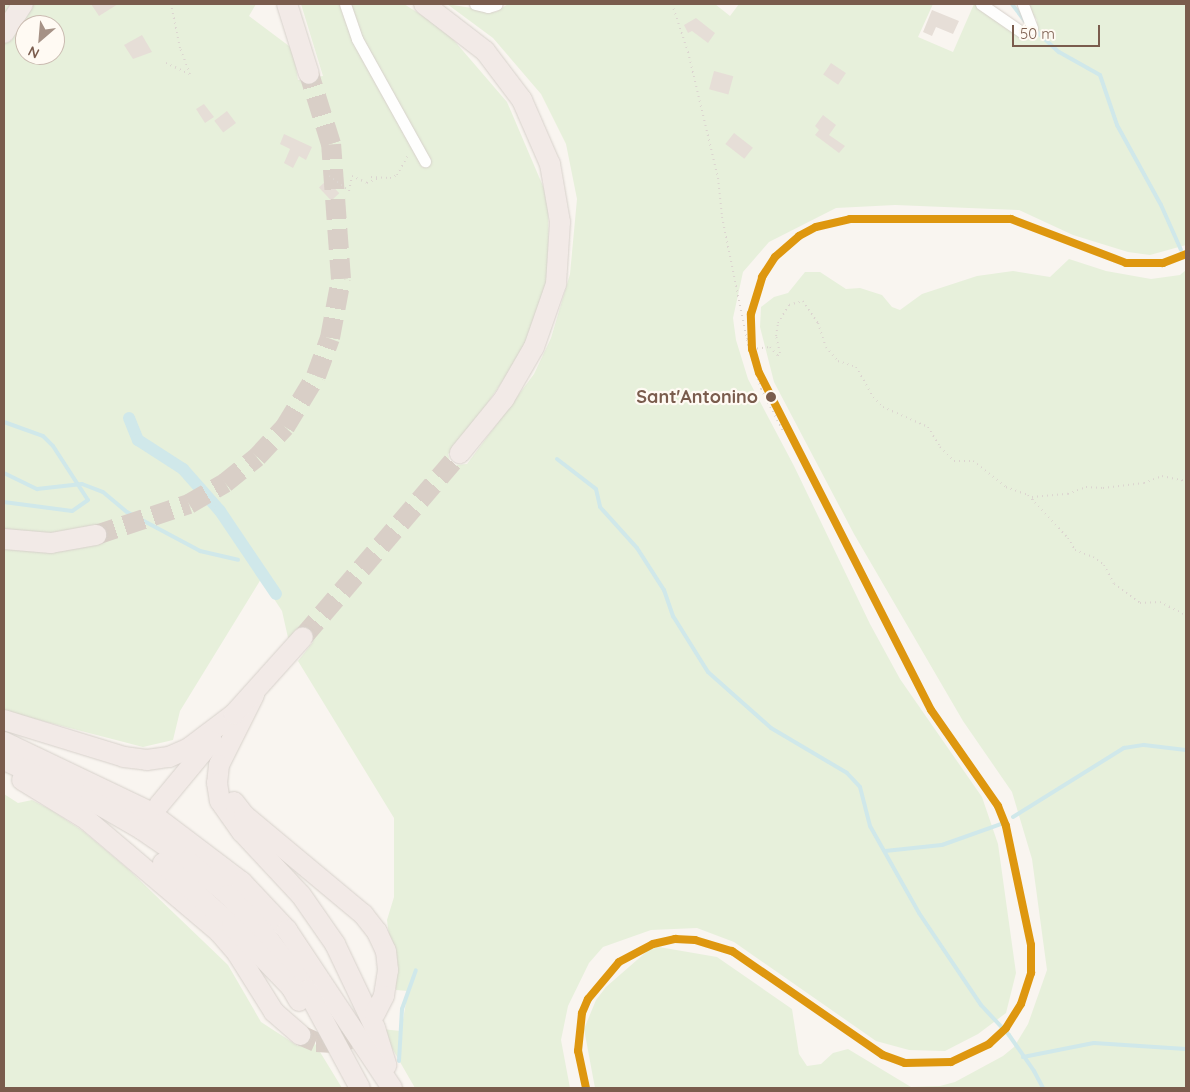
<!DOCTYPE html>
<style>
body{margin:0}
#map{position:relative;width:1190px;height:1092px;overflow:hidden;background:#f9f5f0;font-family:Quicksand,sans-serif}
div>[style]{position:absolute}
.green>*{inset:0;background:#e7f0db}
.stream>*{height:4px;margin:-2px;padding:0 2px;transform-origin:2px;border-radius:2px;background:#d0e8ea}
.canal>*{height:12px;margin:-6px;padding:0 6px;transform-origin:6px;border-radius:6px;background:#d0e8ea}
.building>*{inset:0;background:#e6ded7;transform-origin:0 0}
.highway-tunnel>*{height:20px;margin-top:-10px;transform-origin:0;background:repeating-linear-gradient(90deg,#d9cfc7 0 20px,transparent 0 30px)}
.path>*{height:2px;margin-top:-1px;transform-origin:0;background:repeating-linear-gradient(90deg,#dcd5d0 0 1px,transparent 0 5px)}
.roads{filter:drop-shadow(0 0 1px #d7d1cb) drop-shadow(0 0 1px #d7d1cb)}
.street>*{height:11px;margin:-5.5px;padding:0 5.5px;transform-origin:5.5px;border-radius:5.5px;background:#fefefd}
.highway>*{height:20px;margin:-10px;padding:0 10px;transform-origin:10px;border-radius:10px;background:#f2eae7}
.rail-1>*{height:8px;margin:-4px;padding:0 4px;transform-origin:4px;border-radius:4px;background:#de970f}
.dots>*{width:14px;height:14px;translate:-50% -50%;box-sizing:border-box;border:2px solid #fffaf3;border-radius:50%}
span{translate:-50% -50%;white-space:nowrap;text-align:center;line-height:1.15;-webkit-text-stroke:4.5px #fffaf3;paint-order:stroke}
.stop-label{font-size:18px;color:#7a5c4d;font-weight:700}
.right{translate:-100% -50%;text-align:right}
.frame{position:absolute;inset:0;border:5px solid #7a5c4d;pointer-events:none}
.north{position:absolute;left:15px;top:15px;width:50px;height:50px;box-sizing:border-box;background:#fffaf3;border:1px solid #cabbb1;border-radius:50%;rotate:207deg;font-size:14px;font-weight:700;line-height:20px;text-align:center;color:#7a5c4d}
.north::after{content:'';display:block;margin:auto;width:18px;height:22px;background:#a69286;clip-path:polygon(50% 0,100% 100%,50% 72%,0 100%)}
.scale{position:absolute;left:1012px;top:25px;width:88px;height:22px;box-sizing:border-box;border:2px solid #7a5c4d;border-top:0;padding-left:6px;font-size:15px;line-height:18px;white-space:nowrap;color:#7a5c4d;-webkit-text-stroke:4px #fffaf3;paint-order:stroke}
</style>
<div id="map">
<div class="green">
<i style="clip-path:polygon(evenodd,4px 4px,256px 4px,249px 16px,293px 49px,298px 80px,323px 76px,301px 4px,404px 4px,445px 30px,507px 102px,548px 198px,549px 269px,538px 317px,515px 363px,458px 446px,448px 454px,450px 462px,456px 465px,467px 464px,534px 374px,551px 338px,570px 274px,577px 199px,566px 144px,541px 94px,493px 38px,447px 4px,496px 12px,508px 4px,715px 4px,730px 16px,739px 4px,933px 4px,918px 37px,953px 52px,974px 4px,1023px 37px,1035px 31px,1037px 20px,1024px 4px,1186px 4px,1186px 245px,1150px 255px,1128px 252px,1073px 235px,1019px 210px,895px 205px,836px 208px,769px 242px,743px 272px,733px 318px,736px 340px,748px 379px,794px 466px,870px 624px,900px 679px,982px 797px,998px 844px,1016px 973px,1006px 1013px,978px 1034px,945px 1051px,909px 1050px,876px 1041px,734px 942px,697px 928px,651px 930px,603px 947px,589px 963px,568px 1006px,561px 1040px,570px 1088px,415px 1088px,381px 1029px,401px 1031px,408px 991px,396px 990px,387px 920px,394px 897px,394px 818px,298px 661px,313px 642px,299px 629px,289px 642px,282px 611px,261px 579px,180px 711px,173px 740px,143px 747px,4px 711px,4px 4px,25px 25px,55px 25px,55px 55px,25px 55px,25px 25px)"></i>
<i style="clip-path:polygon(1069px 259px,1106px 271px,1151px 279px,1180px 275px,1186px 270px,1186px 1088px,595px 1088px,584px 1029px,596px 1000px,606px 987px,653px 946px,717px 957px,792px 1009px,799px 1054px,807px 1066px,821px 1064px,833px 1053px,848px 1049px,911px 1087px,940px 1086px,955px 1082px,1003px 1056px,1014px 1047px,1028px 1024px,1047px 970px,1032px 859px,1012px 792px,963px 721px,854px 534px,774px 382px,760px 327px,761px 307px,774px 297px,788px 293px,805px 272px,820px 272px,846px 289px,860px 288px,882px 295px,892px 307px,900px 310px,922px 294px,977px 276px,1013px 271px,1050px 277px)"></i>
<i style="clip-path:polygon(4px 794px,18px 803px,32px 800px,51px 810px,83px 831px,128px 869px,228px 965px,261px 1022px,298px 1046px,306px 1029px,342px 1088px,4px 1088px)"></i>
</div>
<div class="stream">
<i style="left:1012px;top:4px;width:21px;rotate:53deg"></i>
<i style="left:1034px;top:29px;width:34px;rotate:43deg"></i>
<i style="left:1059px;top:52px;width:47px;rotate:29.3deg"></i>
<i style="left:1100px;top:75px;width:53px;rotate:71.2deg"></i>
<i style="left:1117px;top:125px;width:91px;rotate:61.2deg"></i>
<i style="left:1161px;top:205px;width:49px;rotate:66deg"></i>
<i style="left:4px;top:422px;width:41px;rotate:19.7deg"></i>
<i style="left:43px;top:436px;width:14px;rotate:45deg"></i>
<i style="left:53px;top:446px;width:64px;rotate:57.1deg"></i>
<i style="left:88px;top:500px;width:19px;rotate:145deg"></i>
<i style="left:72px;top:511px;width:69px;rotate:-172.5deg"></i>
<i style="left:557px;top:459px;width:49px;rotate:37.6deg"></i>
<i style="left:596px;top:489px;width:18px;rotate:77deg"></i>
<i style="left:600px;top:507px;width:55px;rotate:47.9deg"></i>
<i style="left:637px;top:548px;width:50px;rotate:57.3deg"></i>
<i style="left:664px;top:590px;width:28px;rotate:71deg"></i>
<i style="left:673px;top:616px;width:66px;rotate:58deg"></i>
<i style="left:708px;top:672px;width:84px;rotate:41.6deg"></i>
<i style="left:771px;top:728px;width:88px;rotate:30.6deg"></i>
<i style="left:847px;top:773px;width:19px;rotate:47deg"></i>
<i style="left:860px;top:787px;width:40px;rotate:75.6deg"></i>
<i style="left:870px;top:826px;width:100px;rotate:60.6deg"></i>
<i style="left:919px;top:913px;width:111px;rotate:56deg"></i>
<i style="left:981px;top:1005px;width:41px;rotate:47deg"></i>
<i style="left:1009px;top:1035px;width:44px;rotate:55.2deg"></i>
<i style="left:1034px;top:1071px;width:19px;rotate:62deg"></i>
<i style="left:4px;top:473px;width:37px;rotate:26deg"></i>
<i style="left:37px;top:489px;width:45px;rotate:-6.3deg"></i>
<i style="left:82px;top:484px;width:22px;rotate:21deg"></i>
<i style="left:103px;top:492px;width:31px;rotate:40deg"></i>
<i style="left:127px;top:512px;width:83px;rotate:28.1deg"></i>
<i style="left:200px;top:551px;width:39px;rotate:13deg"></i>
<i style="left:1013px;top:817px;width:131px;rotate:-31.9deg"></i>
<i style="left:1124px;top:748px;width:20px;rotate:-9deg"></i>
<i style="left:1144px;top:745px;width:42px;rotate:6.8deg"></i>
<i style="left:885px;top:851px;width:57px;rotate:-6deg"></i>
<i style="left:942px;top:845px;width:63px;rotate:-19.6deg"></i>
<i style="left:1023px;top:1057px;width:72px;rotate:-11.2deg"></i>
<i style="left:1094px;top:1043px;width:92px;rotate:3.7deg"></i>
<i style="left:399px;top:1061px;width:52px;rotate:-86.7deg"></i>
<i style="left:402px;top:1009px;width:41px;rotate:-70.3deg"></i>
</div>
<div class="canal">
<i style="left:129px;top:418px;width:24px;rotate:68deg"></i>
<i style="left:138px;top:440px;width:54px;rotate:32.8deg"></i>
<i style="left:183px;top:469px;width:56px;rotate:48.6deg"></i>
<i style="left:220px;top:511px;width:100px;rotate:56deg"></i>
</div>
<div class="building">
<i style="clip-path:polygon(91px 4px,118px 4px,99px 16px)"></i>
<i style="clip-path:polygon(932px 10px,959px 21px,953px 34px,936px 27px,932px 36px,923px 32px)"></i>
<i style="clip-path:polygon(696px 18px,715px 33px,708px 43px,692px 31px,688px 33px,684px 25px)"></i>
<i style="clip-path:polygon(142px 35px,152px 52px,133px 59px,124px 45px)"></i>
<i style="left:831px;top:63px;width:18px;height:14px;rotate:34deg"></i>
<i style="left:714px;top:71px;width:20px;height:19px;rotate:15deg"></i>
<i style="clip-path:polygon(204px 104px,214px 117px,205px 123px,196px 109px)"></i>
<i style="left:227px;top:111px;width:15px;height:16px;rotate:53deg"></i>
<i style="clip-path:polygon(823px 115px,836px 125px,829px 135px,845px 146px,839px 153px,815px 135px,819px 130px,815px 126px)"></i>
<i style="left:734px;top:133px;width:24px;height:14px;rotate:38deg"></i>
<i style="clip-path:polygon(284px 134px,312px 147px,306px 160px,299px 156px,293px 168px,284px 163px,290px 149px,280px 144px)"></i>
<i style="left:327px;top:180px;width:18px;height:11px;rotate:47deg"></i>
</div>
<div class="highway-tunnel">
<i style="left:96px;top:535px;width:98px;rotate:-18.4deg"></i>
<i style="left:189px;top:504px;width:42px;rotate:-30.3deg"></i>
<i style="left:225px;top:483px;width:41px;rotate:-39.1deg"></i>
<i style="left:257px;top:457px;width:41px;rotate:-47deg"></i>
<i style="left:285px;top:427px;width:60px;rotate:-58.7deg"></i>
<i style="left:316px;top:376px;width:40px;rotate:-69.8deg"></i>
<i style="left:330px;top:338px;width:60px;rotate:-79.4deg"></i>
<i style="left:341px;top:279px;width:135px;rotate:-94.2deg"></i>
<i style="left:331px;top:144px;width:73px;rotate:-107.4deg"></i>
<i style="left:303px;top:637px;width:242px;rotate:-49.5deg"></i>
<i style="left:300px;top:1035px;width:17px;rotate:24deg"></i>
<i style="left:316px;top:1042px;width:18px;rotate:3deg"></i>
<i style="left:334px;top:1043px;width:17px;rotate:-13deg"></i>
<i style="left:351px;top:1039px;width:23px;rotate:-41deg"></i>
</div>
<div class="path">
<i style="left:672px;top:4px;width:51px;rotate:71.6deg"></i>
<i style="left:688px;top:52px;width:130px;rotate:76.6deg"></i>
<i style="left:718px;top:178px;width:39px;rotate:84deg"></i>
<i style="left:722px;top:217px;width:131px;rotate:78.5deg"></i>
<i style="left:748px;top:345px;width:46px;rotate:73.5deg"></i>
<i style="left:761px;top:389px;width:47px;rotate:62.4deg"></i>
<i style="left:166px;top:63px;width:26px;rotate:25deg"></i>
<i style="left:190px;top:74px;width:28px;rotate:-111deg"></i>
<i style="left:180px;top:48px;width:45px;rotate:-101.6deg"></i>
<i style="left:329px;top:176px;width:25px;rotate:37deg"></i>
<i style="left:349px;top:191px;width:15px;rotate:-79deg"></i>
<i style="left:352px;top:176px;width:17px;rotate:25deg"></i>
<i style="left:367px;top:183px;width:15px;rotate:-23deg"></i>
<i style="left:371px;top:177px;width:19px;rotate:3deg"></i>
<i style="left:390px;top:178px;width:8px;rotate:-23deg"></i>
<i style="left:397px;top:175px;width:23px;rotate:-61deg"></i>
<i style="left:747px;top:338px;width:12px;rotate:66deg"></i>
<i style="left:752px;top:349px;width:18px;rotate:-6deg"></i>
<i style="left:770px;top:347px;width:12px;rotate:48deg"></i>
<i style="left:778px;top:356px;width:4px;rotate:-56deg"></i>
<i style="left:780px;top:353px;width:17px;rotate:-103deg"></i>
<i style="left:776px;top:336px;width:13px;rotate:-81deg"></i>
<i style="left:778px;top:323px;width:21px;rotate:-59deg"></i>
<i style="left:789px;top:305px;width:15px;rotate:-16deg"></i>
<i style="left:803px;top:301px;width:27px;rotate:56deg"></i>
<i style="left:818px;top:323px;width:25px;rotate:72deg"></i>
<i style="left:826px;top:347px;width:18px;rotate:49deg"></i>
<i style="left:838px;top:361px;width:19px;rotate:18deg"></i>
<i style="left:856px;top:367px;width:34px;rotate:60deg"></i>
<i style="left:873px;top:397px;width:14px;rotate:45deg"></i>
<i style="left:883px;top:407px;width:49px;rotate:24deg"></i>
<i style="left:928px;top:427px;width:23px;rotate:59deg"></i>
<i style="left:940px;top:447px;width:20px;rotate:45deg"></i>
<i style="left:954px;top:461px;width:19px"></i>
<i style="left:973px;top:461px;width:42px;rotate:38.2deg"></i>
<i style="left:1006px;top:487px;width:23px;rotate:20deg"></i>
<i style="left:1028px;top:495px;width:59px;rotate:47.1deg"></i>
<i style="left:1068px;top:538px;width:14px;rotate:60deg"></i>
<i style="left:1075px;top:550px;width:19px;rotate:21deg"></i>
<i style="left:1093px;top:557px;width:14px;rotate:36deg"></i>
<i style="left:1104px;top:565px;width:21px;rotate:62deg"></i>
<i style="left:1114px;top:584px;width:32px;rotate:36deg"></i>
<i style="left:1140px;top:603px;width:20px;rotate:-3deg"></i>
<i style="left:1160px;top:602px;width:29px;rotate:27deg"></i>
<i style="left:1033px;top:500px;width:3px;rotate:-108deg"></i>
<i style="left:1032px;top:497px;width:36px;rotate:-5deg"></i>
<i style="left:1068px;top:494px;width:19px;rotate:-21deg"></i>
<i style="left:1086px;top:487px;width:17px;rotate:3deg"></i>
<i style="left:1103px;top:488px;width:41px;rotate:-7deg"></i>
<i style="left:1144px;top:483px;width:19px;rotate:-21deg"></i>
<i style="left:1162px;top:476px;width:25px;rotate:12deg"></i>
</div>
<div class="roads">
<div class="street">
<i style="left:345px;top:4px;width:37px;rotate:71deg"></i>
<i style="left:357px;top:39px;width:140px;rotate:60.9deg"></i>
<i style="left:475px;top:4px;width:13px;rotate:13deg"></i>
<i style="left:488px;top:7px;width:9px;rotate:-18deg"></i>
<i style="left:981px;top:4px;width:51px;rotate:34.6deg"></i>
<i style="left:1023px;top:33px;width:10px;rotate:-29deg"></i>
<i style="left:1032px;top:28px;width:26px;rotate:-111deg"></i>
</div>
<div class="highway">
<i style="left:287px;top:4px;width:73px;rotate:72.6deg"></i>
<i style="left:424px;top:4px;width:77px;rotate:37.6deg"></i>
<i style="left:485px;top:51px;width:61px;rotate:52.9deg"></i>
<i style="left:522px;top:100px;width:70px;rotate:66.4deg"></i>
<i style="left:550px;top:164px;width:59px;rotate:80.2deg"></i>
<i style="left:560px;top:222px;width:62px;rotate:93.7deg"></i>
<i style="left:556px;top:284px;width:67px;rotate:109.2deg"></i>
<i style="left:534px;top:347px;width:60px;rotate:120deg"></i>
<i style="left:504px;top:399px;width:70px;rotate:129.2deg"></i>
<i style="left:4px;top:33px;width:35px;rotate:-57deg"></i>
<i style="left:4px;top:539px;width:47px;rotate:4.9deg"></i>
<i style="left:51px;top:543px;width:46px;rotate:-10.1deg"></i>
<i style="left:254px;top:695px;width:78px;rotate:116.6deg"></i>
<i style="left:219px;top:765px;width:18px;rotate:96deg"></i>
<i style="left:217px;top:783px;width:18px;rotate:81deg"></i>
<i style="left:220px;top:801px;width:38px;rotate:55deg"></i>
<i style="left:242px;top:832px;width:86px;rotate:46.9deg"></i>
<i style="left:301px;top:895px;width:60px;rotate:55.2deg"></i>
<i style="left:335px;top:944px;width:93px;rotate:64.5deg"></i>
<i style="left:375px;top:1028px;width:39px;rotate:73deg"></i>
<i style="left:4px;top:720px;width:126px;rotate:17.1deg"></i>
<i style="left:124px;top:757px;width:23px;rotate:7deg"></i>
<i style="left:147px;top:760px;width:22px;rotate:-8deg"></i>
<i style="left:169px;top:757px;width:22px;rotate:-24deg"></i>
<i style="left:189px;top:748px;width:56px;rotate:-37.1deg"></i>
<i style="left:234px;top:714px;width:103px;rotate:-48.1deg"></i>
<i style="left:4px;top:742px;width:160px;rotate:25.6deg"></i>
<i style="left:148px;top:811px;width:118px;rotate:37.1deg"></i>
<i style="left:242px;top:882px;width:66px;rotate:46.8deg"></i>
<i style="left:287px;top:930px;width:190px;rotate:56.4deg"></i>
<i style="left:4px;top:760px;width:96px;rotate:24.7deg"></i>
<i style="left:91px;top:800px;width:58px;rotate:30.1deg"></i>
<i style="left:141px;top:829px;width:58px;rotate:34.5deg"></i>
<i style="left:189px;top:862px;width:51px;rotate:40.2deg"></i>
<i style="left:228px;top:895px;width:52px;rotate:46.5deg"></i>
<i style="left:264px;top:933px;width:71px;rotate:53deg"></i>
<i style="left:307px;top:990px;width:111px;rotate:61.6deg"></i>
<i style="left:22px;top:780px;width:76px;rotate:31.6deg"></i>
<i style="left:87px;top:820px;width:173px;rotate:40.3deg"></i>
<i style="left:219px;top:932px;width:28px;rotate:49deg"></i>
<i style="left:237px;top:953px;width:70px;rotate:57.9deg"></i>
<i style="left:274px;top:1012px;width:35px;rotate:41deg"></i>
<i style="left:234px;top:802px;width:16px;rotate:52deg"></i>
<i style="left:244px;top:815px;width:155px;rotate:39.8deg"></i>
<i style="left:363px;top:914px;width:23px;rotate:52deg"></i>
<i style="left:377px;top:932px;width:21px;rotate:65deg"></i>
<i style="left:386px;top:951px;width:19px;rotate:84deg"></i>
<i style="left:388px;top:970px;width:26px;rotate:99deg"></i>
<i style="left:384px;top:996px;width:20px;rotate:117deg"></i>
<i style="left:159px;top:805px;width:83px;rotate:-50.4deg"></i>
<i style="left:163px;top:863px;width:93px;rotate:42.4deg"></i>
<i style="left:232px;top:926px;width:85px;rotate:46deg"></i>
<i style="left:291px;top:987px;width:16px;rotate:60deg"></i>
</div>
</div>
<div class="rail-1">
<i style="left:586px;top:1088px;width:38px;rotate:-102deg"></i>
<i style="left:578px;top:1051px;width:38px;rotate:-84deg"></i>
<i style="left:582px;top:1013px;width:15px;rotate:-67deg"></i>
<i style="left:588px;top:999px;width:48px;rotate:-50deg"></i>
<i style="left:619px;top:962px;width:38px;rotate:-28deg"></i>
<i style="left:653px;top:944px;width:23px;rotate:-13deg"></i>
<i style="left:675px;top:939px;width:20px;rotate:3deg"></i>
<i style="left:695px;top:940px;width:39px;rotate:17deg"></i>
<i style="left:732px;top:951px;width:183px;rotate:34.6deg"></i>
<i style="left:883px;top:1055px;width:23px;rotate:20deg"></i>
<i style="left:905px;top:1063px;width:46px;rotate:-1.2deg"></i>
<i style="left:951px;top:1062px;width:42px;rotate:-25.3deg"></i>
<i style="left:989px;top:1044px;width:23px;rotate:-43deg"></i>
<i style="left:1006px;top:1028px;width:28px;rotate:-58deg"></i>
<i style="left:1021px;top:1004px;width:33px;rotate:-72deg"></i>
<i style="left:1031px;top:973px;width:28px;rotate:-90deg"></i>
<i style="left:1031px;top:945px;width:122px;rotate:-101.9deg"></i>
<i style="left:1006px;top:826px;width:22px;rotate:-112deg"></i>
<i style="left:998px;top:806px;width:117px;rotate:-124.9deg"></i>
<i style="left:931px;top:710px;width:378px;rotate:-117deg"></i>
<i style="left:759px;top:373px;width:25px;rotate:-106deg"></i>
<i style="left:752px;top:349px;width:35px;rotate:-92deg"></i>
<i style="left:751px;top:314px;width:39px;rotate:-73deg"></i>
<i style="left:762px;top:277px;width:24px;rotate:-57deg"></i>
<i style="left:775px;top:257px;width:32px;rotate:-41deg"></i>
<i style="left:799px;top:236px;width:19px;rotate:-28deg"></i>
<i style="left:816px;top:227px;width:35px;rotate:-13deg"></i>
<i style="left:850px;top:219px;width:161px"></i>
<i style="left:1011px;top:219px;width:123px;rotate:20.9deg"></i>
<i style="left:1126px;top:263px;width:37px"></i>
<i style="left:1163px;top:263px;width:25px;rotate:-21deg"></i>
</div>
<div class="dots">
<i style="left:771px;top:397px;background:#7a5c4d"></i>
</div>
<div class="stop-label">
<span class="right" style="left:758px;top:397px">Sant'Antonino</span>
</div>
<div class="frame"></div>
<div class="north">N</div>
<div class="scale">50 m</div>
</div>
